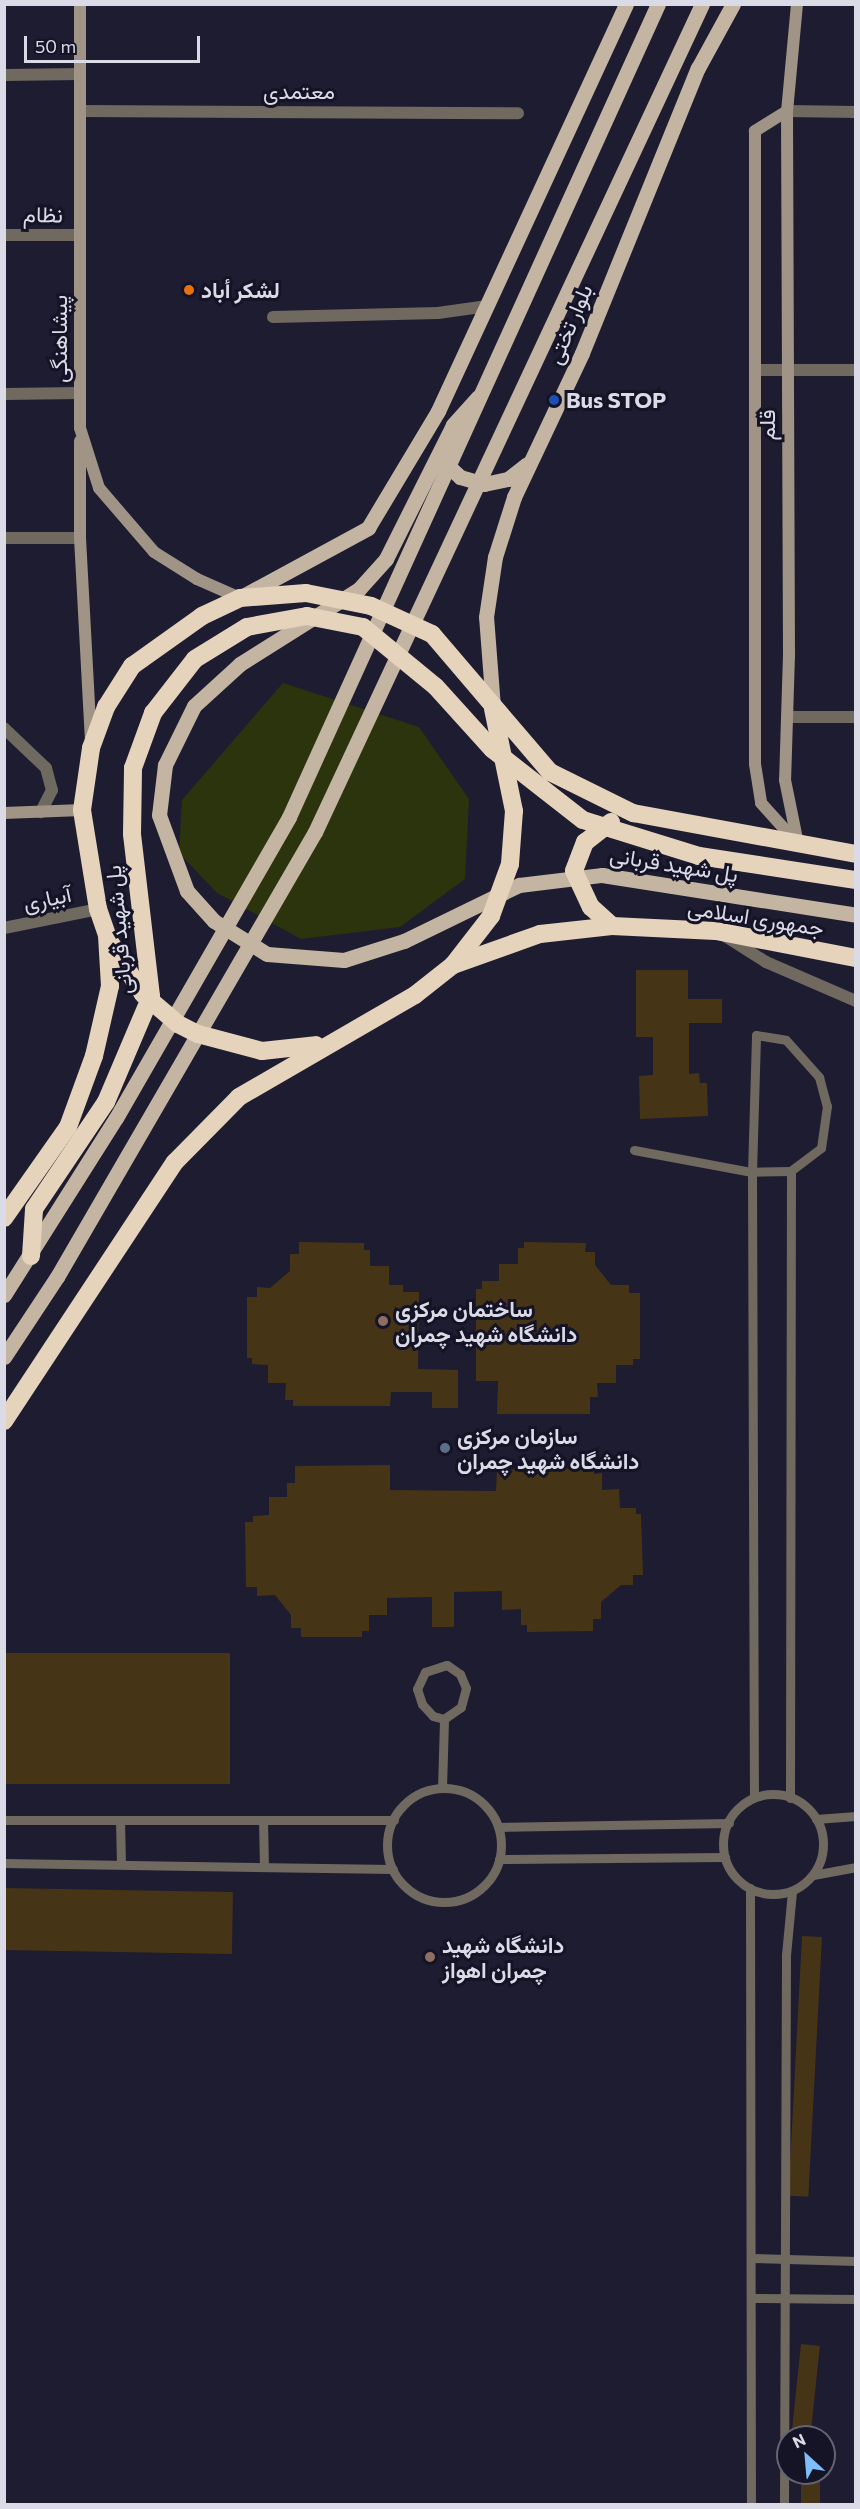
<!DOCTYPE html>
<meta charset="utf-8">
<style>
body{margin:0}
#map{position:relative;width:860px;height:2509px;overflow:hidden;background:#1e1c30;font-family:Commissioner,Vazirmatn,sans-serif}
div>[style]{position:absolute}
.green>*{inset:0;background:#2b340d}
.building>*{inset:0;background:#463417;transform-origin:0 0}
.lane>*{height:9px;margin:-4.5px;padding:0 4.5px;transform-origin:4.5px;border-radius:4.5px;background:#706960}
.lane>.ring{margin:-4.5px;padding:0;box-sizing:content-box;background:none;border:9px solid #706960;border-radius:50%}
.street>*{height:12px;margin:-6px;padding:0 6px;transform-origin:6px;border-radius:6px;background:#706960}
.secondary>*{height:12px;margin:-6px;padding:0 6px;transform-origin:6px;border-radius:6px;background:#9f9485}
.primary>*{height:15px;margin:-7.5px;padding:0 7.5px;transform-origin:7.5px;border-radius:7.5px;background:#c4b5a2}
.highway>*{height:18px;margin:-9px;padding:0 9px;transform-origin:9px;border-radius:9px;background:#e5d3bc}
.dots>*{width:16px;height:16px;translate:-50% -50%;box-sizing:border-box;border:3px solid #151326;border-radius:50%}
span{translate:-50% -50%;white-space:nowrap;text-align:center;line-height:1.15;-webkit-text-stroke:6px #151326;paint-order:stroke}
.street-label{font-size:22px;color:#dbdbe8}
.poi-label{font-size:22px;color:#dbdbe8;font-weight:700}
.left{translate:0 -50%;text-align:left}
.frame{position:absolute;inset:0;border:6px solid #dbdbe8;pointer-events:none}
.north{position:absolute;left:776px;top:2425px;width:60px;height:60px;box-sizing:border-box;background:#151326;border:2px solid #646374;border-radius:50%;rotate:334deg;font-size:16px;font-weight:700;line-height:24px;text-align:center;color:#dbdbe8}
.north::after{content:'';display:block;margin:auto;width:21px;height:27px;background:#7dbef9;clip-path:polygon(50% 0,100% 100%,50% 72%,0 100%)}
.scale{position:absolute;left:24px;top:36px;width:176px;height:27px;box-sizing:border-box;border:3px solid #dbdbe8;border-top:0;padding-left:8px;font-size:18px;line-height:21px;white-space:nowrap;color:#dbdbe8;-webkit-text-stroke:4px #151326;paint-order:stroke}
</style>
<div id="map">
<div class="green">
<i style="clip-path:polygon(283px 683px,419px 727px,469px 799px,465px 879px,400px 927px,301px 939px,217px 893px,179px 853px,182px 800px)"></i>
</div>
<div class="building">
<i style="clip-path:polygon(636px 970px,688px 970px,688px 999px,722px 999px,722px 1023px,689px 1023px,689px 1074px,699px 1073px,700px 1083px,707px 1083px,708px 1116px,640px 1119px,639px 1076px,653px 1075px,653px 1037px,636px 1037px)"></i>
<i style="clip-path:polygon(299px 1242px,364px 1243px,364px 1250px,370px 1250px,370px 1266px,389px 1266px,389px 1285px,403px 1285px,403px 1292px,419px 1292px,418px 1369px,458px 1370px,458px 1408px,432px 1408px,432px 1392px,391px 1392px,390px 1406px,293px 1406px,293px 1400px,285px 1400px,286px 1383px,268px 1383px,268px 1365px,252px 1364px,252px 1358px,247px 1358px,247px 1297px,257px 1297px,257px 1287px,270px 1288px,290px 1271px,290px 1254px,299px 1254px)"></i>
<i style="clip-path:polygon(524px 1242px,586px 1243px,585px 1252px,595px 1252px,595px 1265px,611px 1285px,629px 1285px,629px 1293px,640px 1293px,640px 1359px,633px 1359px,633px 1365px,616px 1365px,616px 1383px,597px 1383px,598px 1397px,590px 1397px,590px 1414px,497px 1414px,498px 1381px,476px 1381px,476px 1289px,482px 1289px,482px 1281px,499px 1281px,499px 1264px,518px 1264px,518px 1248px,524px 1248px)"></i>
<i style="clip-path:polygon(390px 1465px,390px 1490px,496px 1491px,497px 1470px,594px 1468px,594px 1474px,602px 1473px,602px 1490px,619px 1489px,620px 1508px,636px 1508px,636px 1514px,641px 1514px,643px 1575px,633px 1575px,633px 1585px,621px 1585px,601px 1602px,601px 1619px,593px 1619px,593px 1631px,527px 1632px,527px 1625px,521px 1625px,521px 1609px,502px 1610px,502px 1591px,454px 1592px,454px 1627px,432px 1627px,432px 1597px,387px 1598px,387px 1615px,369px 1615px,369px 1631px,362px 1631px,362px 1637px,301px 1637px,301px 1628px,291px 1628px,291px 1615px,275px 1595px,257px 1596px,257px 1587px,246px 1587px,245px 1522px,253px 1522px,253px 1516px,269px 1515px,269px 1497px,287px 1497px,287px 1483px,295px 1483px,295px 1466px)"></i>
<i style="left:4px;top:1653px;width:226px;height:131px"></i>
<i style="left:4px;top:1888px;width:229px;height:62px;rotate:1deg"></i>
<i style="left:802px;top:1936px;width:20px;height:260px;rotate:3deg"></i>
<i style="left:801px;top:2344px;width:19px;height:93px;rotate:6deg"></i>
<i style="left:801px;top:2473px;width:19px;height:32px"></i>
</div>
<div class="lane">
<i style="left:756px;top:1035px;width:30px;rotate:9deg"></i>
<i style="left:786px;top:1040px;width:50px;rotate:48.3deg"></i>
<i style="left:819px;top:1077px;width:30px;rotate:75deg"></i>
<i style="left:827px;top:1106px;width:42px;rotate:98.1deg"></i>
<i style="left:821px;top:1148px;width:38px;rotate:143deg"></i>
<i style="left:791px;top:1171px;width:39px;rotate:179deg"></i>
<i style="left:752px;top:1172px;width:137px;rotate:-88.3deg"></i>
<i style="left:634px;top:1150px;width:120px;rotate:10.6deg"></i>
<i style="left:752px;top:1172px;width:625px;rotate:89.82deg"></i>
<i style="left:447px;top:1665px;width:16px;rotate:35deg"></i>
<i style="left:460px;top:1674px;width:15px;rotate:67deg"></i>
<i style="left:466px;top:1688px;width:20px;rotate:105deg"></i>
<i style="left:461px;top:1707px;width:21px;rotate:145deg"></i>
<i style="left:444px;top:1719px;width:11px;rotate:-165deg"></i>
<i style="left:433px;top:1716px;width:16px;rotate:-133deg"></i>
<i style="left:422px;top:1704px;width:16px;rotate:-108deg"></i>
<i style="left:417px;top:1689px;width:19px;rotate:-65deg"></i>
<i style="left:425px;top:1672px;width:23px;rotate:-18deg"></i>
<i style="left:442px;top:1788px;width:69px;rotate:-88.3deg"></i>
<i class="ring" style="left:387px;top:1788px;width:105px;height:105px"></i>
<i class="ring" style="left:723px;top:1794px;width:91px;height:91px"></i>
<i style="left:790px;top:1798px;width:627px;rotate:-89.91deg"></i>
<i style="left:816px;top:1819px;width:40px;rotate:-4.3deg"></i>
<i style="left:4px;top:1820px;width:390px"></i>
<i style="left:120px;top:1820px;width:44px;rotate:88.7deg"></i>
<i style="left:263px;top:1820px;width:47px;rotate:88.8deg"></i>
<i style="left:498px;top:1827px;width:231px;rotate:-1deg"></i>
<i style="left:499px;top:1859px;width:226px;rotate:-0.5deg"></i>
<i style="left:4px;top:1863px;width:389px;rotate:0.9deg"></i>
<i style="left:813px;top:1875px;width:44px;rotate:-10.5deg"></i>
<i style="left:750px;top:1888px;width:616px;rotate:89.91deg"></i>
<i style="left:751px;top:2258px;width:105px;rotate:1.6deg"></i>
<i style="left:751px;top:2298px;width:105px;rotate:0.5deg"></i>
<i style="left:784px;top:2504px;width:549px;rotate:-89.79deg"></i>
<i style="left:786px;top:1955px;width:64px;rotate:-84.6deg"></i>
</div>
<div class="street">
<i style="left:4px;top:75px;width:76px;rotate:-0.8deg"></i>
<i style="left:80px;top:111px;width:438px;rotate:0.3deg"></i>
<i style="left:787px;top:111px;width:69px;rotate:0.8deg"></i>
<i style="left:4px;top:235px;width:76px"></i>
<i style="left:273px;top:317px;width:165px;rotate:-1.4deg"></i>
<i style="left:438px;top:313px;width:50px;rotate:-8deg"></i>
<i style="left:755px;top:370px;width:101px"></i>
<i style="left:4px;top:394px;width:76px;rotate:-0.8deg"></i>
<i style="left:4px;top:538px;width:76px"></i>
<i style="left:787px;top:717px;width:69px"></i>
<i style="left:4px;top:728px;width:58px;rotate:43.6deg"></i>
<i style="left:46px;top:768px;width:23px;rotate:75deg"></i>
<i style="left:52px;top:790px;width:25px;rotate:117deg"></i>
<i style="left:4px;top:928px;width:96px;rotate:-11.4deg"></i>
<i style="left:725px;top:936px;width:49px;rotate:32.4deg"></i>
<i style="left:766px;top:962px;width:98px;rotate:23.4deg"></i>
</div>
<div class="secondary">
<i style="left:80px;top:4px;width:424px;rotate:90deg"></i>
<i style="left:80px;top:428px;width:63px;rotate:72.4deg"></i>
<i style="left:99px;top:488px;width:84px;rotate:49.3deg"></i>
<i style="left:154px;top:552px;width:51px;rotate:32.1deg"></i>
<i style="left:197px;top:579px;width:47px;rotate:23.8deg"></i>
<i style="left:797px;top:4px;width:107px;rotate:95.3deg"></i>
<i style="left:787px;top:111px;width:544px;rotate:89.79deg"></i>
<i style="left:789px;top:655px;width:125px;rotate:91.8deg"></i>
<i style="left:785px;top:780px;width:65px;rotate:78.5deg"></i>
<i style="left:787px;top:111px;width:38px;rotate:148deg"></i>
<i style="left:755px;top:131px;width:633px;rotate:90deg"></i>
<i style="left:755px;top:764px;width:39px;rotate:81deg"></i>
<i style="left:761px;top:803px;width:54px;rotate:48deg"></i>
<i style="left:80px;top:441px;width:97px;rotate:90deg"></i>
<i style="left:80px;top:538px;width:201px;rotate:86.9deg"></i>
<i style="left:4px;top:813px;width:78px;rotate:-2.2deg"></i>
</div>
<div class="primary">
<i style="left:478px;top:397px;width:38px;rotate:132deg"></i>
<i style="left:453px;top:425px;width:150px;rotate:116.6deg"></i>
<i style="left:386px;top:559px;width:40px;rotate:132deg"></i>
<i style="left:359px;top:589px;width:141px;rotate:147.8deg"></i>
<i style="left:240px;top:664px;width:62px;rotate:137.6deg"></i>
<i style="left:194px;top:706px;width:66px;rotate:116.2deg"></i>
<i style="left:165px;top:765px;width:50px;rotate:96.8deg"></i>
<i style="left:159px;top:815px;width:81px;rotate:69.8deg"></i>
<i style="left:187px;top:891px;width:40px;rotate:48deg"></i>
<i style="left:214px;top:921px;width:62px;rotate:31.9deg"></i>
<i style="left:267px;top:954px;width:77px;rotate:4.5deg"></i>
<i style="left:344px;top:960px;width:63px;rotate:-17.6deg"></i>
<i style="left:404px;top:941px;width:128px;rotate:-26deg"></i>
<i style="left:519px;top:885px;width:84px;rotate:-6.9deg"></i>
<i style="left:602px;top:875px;width:257px;rotate:8.9deg"></i>
<i style="left:444px;top:462px;width:22px;rotate:43deg"></i>
<i style="left:460px;top:477px;width:25px;rotate:16deg"></i>
<i style="left:484px;top:484px;width:25px;rotate:-12deg"></i>
<i style="left:508px;top:479px;width:24px;rotate:-38deg"></i>
<i style="left:241px;top:597px;width:145px;rotate:-28.5deg"></i>
<i style="left:368px;top:528px;width:136px;rotate:-59.1deg"></i>
<i style="left:438px;top:411px;width:448px;rotate:-65.2deg"></i>
<i style="left:493px;top:707px;width:90px;rotate:-94.4deg"></i>
<i style="left:486px;top:617px;width:61px;rotate:-81.5deg"></i>
<i style="left:495px;top:557px;width:63px;rotate:-72.4deg"></i>
<i style="left:514px;top:497px;width:159px;rotate:-64.7deg"></i>
<i style="left:582px;top:353px;width:308px;rotate:-67.9deg"></i>
<i style="left:698px;top:68px;width:73px;rotate:-61.3deg"></i>
<i style="left:4px;top:1295px;width:209px;rotate:-57.7deg"></i>
<i style="left:116px;top:1118px;width:347px;rotate:-60.1deg"></i>
<i style="left:289px;top:817px;width:893px;rotate:-65.59deg"></i>
<i style="left:4px;top:1357px;width:96px;rotate:-56.5deg"></i>
<i style="left:57px;top:1277px;width:514px;rotate:-59.9deg"></i>
<i style="left:315px;top:832px;width:914px;rotate:-64.95deg"></i>
</div>
<div class="highway">
<i style="left:611px;top:822px;width:33px;rotate:142deg"></i>
<i style="left:585px;top:842px;width:31px;rotate:111deg"></i>
<i style="left:574px;top:871px;width:40px;rotate:65deg"></i>
<i style="left:591px;top:907px;width:28px;rotate:42deg"></i>
<i style="left:110px;top:942px;width:62px;rotate:57.6deg"></i>
<i style="left:143px;top:994px;width:46px;rotate:40.6deg"></i>
<i style="left:178px;top:1024px;width:22px;rotate:27deg"></i>
<i style="left:198px;top:1034px;width:66px;rotate:14.9deg"></i>
<i style="left:262px;top:1051px;width:54px;rotate:-6.3deg"></i>
<i style="left:453px;top:965px;width:92px;rotate:-19.6deg"></i>
<i style="left:540px;top:934px;width:72px;rotate:-6.3deg"></i>
<i style="left:612px;top:926px;width:104px;rotate:2.8deg"></i>
<i style="left:716px;top:931px;width:143px;rotate:10.9deg"></i>
<i style="left:4px;top:1218px;width:111px;rotate:-54.9deg"></i>
<i style="left:68px;top:1127px;width:76px;rotate:-69.9deg"></i>
<i style="left:94px;top:1056px;width:72px;rotate:-77.1deg"></i>
<i style="left:110px;top:986px;width:51px;rotate:-93.4deg"></i>
<i style="left:107px;top:935px;width:28px;rotate:-109deg"></i>
<i style="left:98px;top:909px;width:100px;rotate:-99.2deg"></i>
<i style="left:82px;top:810px;width:63px;rotate:-81.7deg"></i>
<i style="left:91px;top:748px;width:44px;rotate:-69.9deg"></i>
<i style="left:106px;top:707px;width:49px;rotate:-57.6deg"></i>
<i style="left:132px;top:666px;width:86px;rotate:-35.5deg"></i>
<i style="left:202px;top:616px;width:42px;rotate:-25.3deg"></i>
<i style="left:240px;top:598px;width:66px;rotate:-4.3deg"></i>
<i style="left:306px;top:593px;width:66px;rotate:11.3deg"></i>
<i style="left:371px;top:606px;width:67px;rotate:24.7deg"></i>
<i style="left:432px;top:634px;width:182px;rotate:49.5deg"></i>
<i style="left:550px;top:772px;width:93px;rotate:26.3deg"></i>
<i style="left:633px;top:813px;width:227px;rotate:10.4deg"></i>
<i style="left:31px;top:1256px;width:47px;rotate:-86.3deg"></i>
<i style="left:34px;top:1209px;width:129px;rotate:-56.1deg"></i>
<i style="left:106px;top:1102px;width:115px;rotate:-67deg"></i>
<i style="left:151px;top:996px;width:163px;rotate:-96.7deg"></i>
<i style="left:132px;top:834px;width:66px;rotate:-89.1deg"></i>
<i style="left:133px;top:768px;width:59px;rotate:-70deg"></i>
<i style="left:153px;top:713px;width:68px;rotate:-52.1deg"></i>
<i style="left:195px;top:659px;width:61px;rotate:-31.6deg"></i>
<i style="left:247px;top:627px;width:61px;rotate:-10.4deg"></i>
<i style="left:307px;top:616px;width:57px;rotate:11.1deg"></i>
<i style="left:363px;top:627px;width:94px;rotate:39.4deg"></i>
<i style="left:436px;top:687px;width:84px;rotate:47.9deg"></i>
<i style="left:492px;top:749px;width:115px;rotate:38deg"></i>
<i style="left:583px;top:820px;width:121px;rotate:17.2deg"></i>
<i style="left:699px;top:856px;width:159px;rotate:8.7deg"></i>
<i style="left:4px;top:1421px;width:310px;rotate:-56.6deg"></i>
<i style="left:175px;top:1162px;width:91px;rotate:-45.4deg"></i>
<i style="left:239px;top:1097px;width:203px;rotate:-30.1deg"></i>
<i style="left:415px;top:995px;width:48px;rotate:-38.3deg"></i>
<i style="left:453px;top:965px;width:62px;rotate:-52.2deg"></i>
<i style="left:491px;top:916px;width:55px;rotate:-69.9deg"></i>
<i style="left:510px;top:864px;width:53px;rotate:-85.7deg"></i>
<i style="left:514px;top:811px;width:104px;rotate:-101.6deg"></i>
</div>
<div class="dots">
<i style="left:189px;top:290px;background:#e8710a"></i>
<i style="left:554px;top:400px;background:#1a4fb4"></i>
<i style="left:383px;top:1321px;background:#8d6e63"></i>
<i style="left:445px;top:1448px;background:#5c6f8a"></i>
<i style="left:430px;top:1957px;background:#8d6e63"></i>
</div>
<div class="street-label">
<span style="left:299px;top:91px">معتمدی</span>
<span style="left:43px;top:214px;rotate:1deg">نظام</span>
<span style="left:569px;top:324px;rotate:-67deg">بلوار تختی</span>
<span style="left:59px;top:339px;rotate:-90deg">پیشاهنگی</span>
<span style="left:767px;top:425px;rotate:-90deg">قلم</span>
<span style="left:674px;top:864px;rotate:9deg">پل شهید قربانی</span>
<span style="left:47px;top:898px;rotate:-12deg">آبیاری</span>
<span style="left:756px;top:917px;rotate:9deg">جمهوری اسلامی</span>
<span style="left:118px;top:930px;rotate:-95deg">پل شهید قربانی</span>
</div>
<div class="poi-label">
<span class="left" style="left:201px;top:290px">لشكر أباد</span>
<span class="left" style="left:566px;top:400px">Bus STOP</span>
<span class="left" style="left:395px;top:1321px">ساختمان مرکزی<br>دانشگاه شهید چمران</span>
<span class="left" style="left:457px;top:1448px">سازمان مرکزی<br>دانشگاه شهید چمران</span>
<span class="left" style="left:442px;top:1957px">دانشگاه شهید<br>چمران اهواز</span>
</div>
<div class="frame"></div>
<div class="north">N</div>
<div class="scale">50 m</div>
</div>
